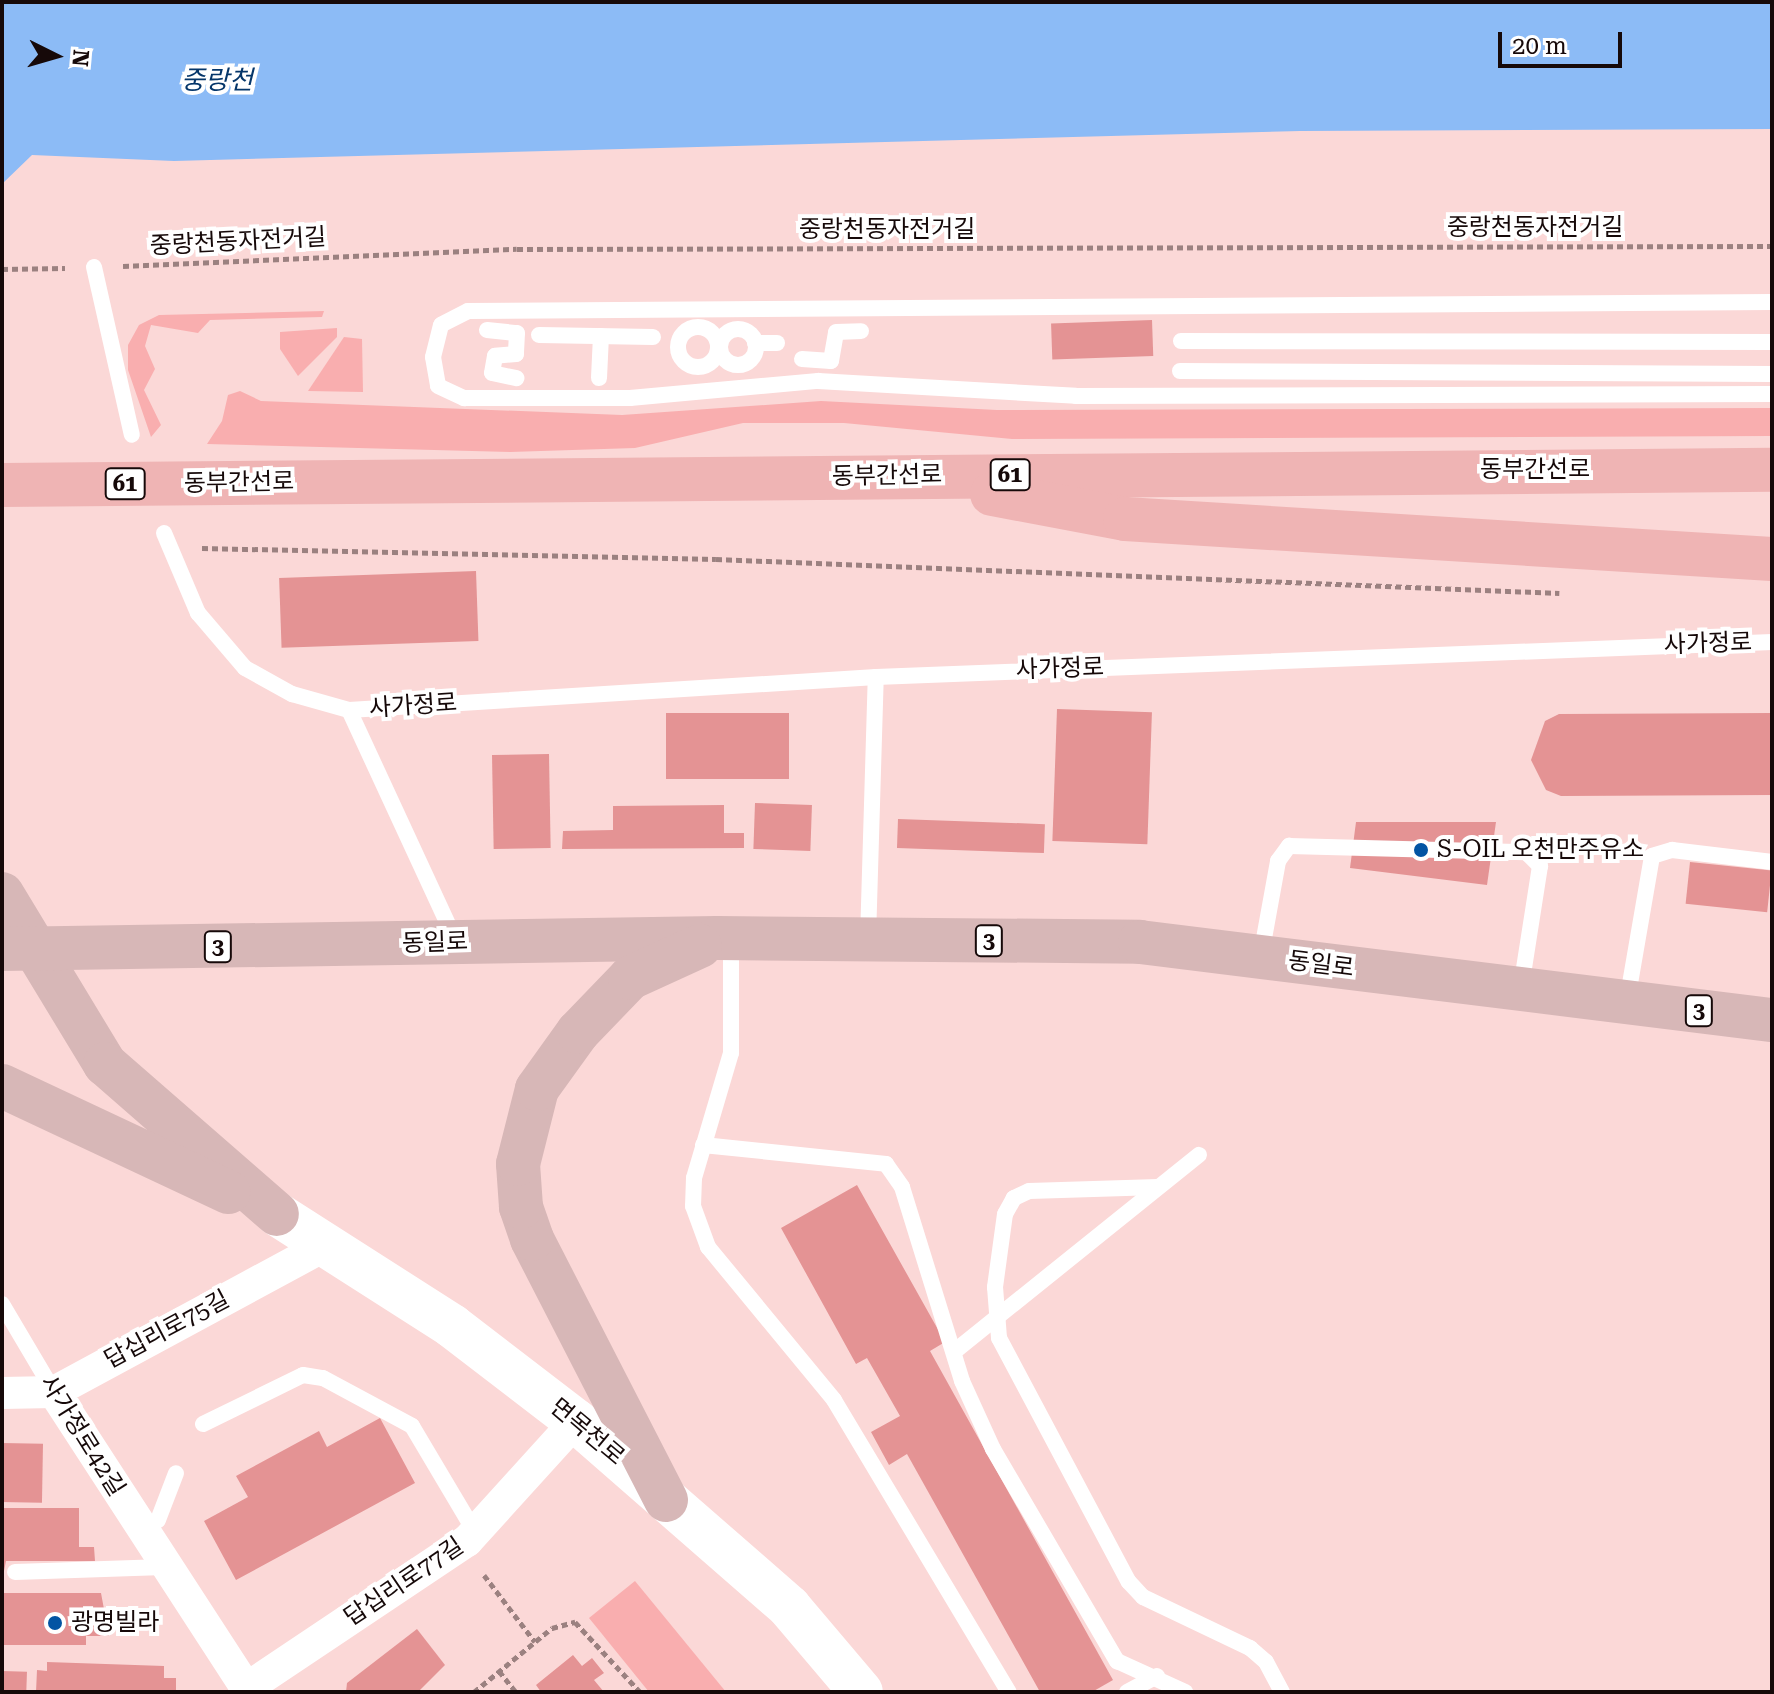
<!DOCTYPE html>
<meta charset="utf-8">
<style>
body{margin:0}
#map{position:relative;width:1774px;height:1694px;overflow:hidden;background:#fbd8d7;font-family:"Roboto Serif","Noto Sans KR",serif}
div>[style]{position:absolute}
.green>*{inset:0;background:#f9aeaf}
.water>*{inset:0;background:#8cbbf6}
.building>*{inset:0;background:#e49394;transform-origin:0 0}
.path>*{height:5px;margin-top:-2.5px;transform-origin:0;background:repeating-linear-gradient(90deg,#9b8180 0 6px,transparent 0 10px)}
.lane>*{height:16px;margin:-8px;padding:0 8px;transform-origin:8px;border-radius:8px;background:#fff}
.lane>.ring{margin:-8px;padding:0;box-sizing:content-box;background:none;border:16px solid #fff;border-radius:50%}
.street>*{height:32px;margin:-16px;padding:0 16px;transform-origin:16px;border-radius:16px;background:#fff}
.secondary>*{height:44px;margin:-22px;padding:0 22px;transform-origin:22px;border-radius:22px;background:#fff}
.primary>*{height:44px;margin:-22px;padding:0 22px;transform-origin:22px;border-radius:22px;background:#d7b7b7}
.highway>*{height:44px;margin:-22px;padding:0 22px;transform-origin:22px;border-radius:22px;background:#efb4b4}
.dots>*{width:22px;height:22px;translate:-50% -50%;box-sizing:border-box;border:4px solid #fff;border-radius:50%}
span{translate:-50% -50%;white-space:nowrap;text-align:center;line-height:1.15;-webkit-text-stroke:8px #fff;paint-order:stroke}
.shield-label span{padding:2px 6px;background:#fff;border:2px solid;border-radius:6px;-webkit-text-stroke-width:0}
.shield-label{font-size:22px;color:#160909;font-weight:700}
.street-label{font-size:24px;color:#160909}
.poi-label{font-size:24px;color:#160909}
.left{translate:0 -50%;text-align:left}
.water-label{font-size:26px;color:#05366a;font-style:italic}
.frame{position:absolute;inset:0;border:4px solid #160909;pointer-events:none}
.north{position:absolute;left:16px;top:16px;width:80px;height:80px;-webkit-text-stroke:6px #fff;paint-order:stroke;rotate:95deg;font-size:22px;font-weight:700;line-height:32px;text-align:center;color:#160909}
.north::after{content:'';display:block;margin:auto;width:28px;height:36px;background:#160909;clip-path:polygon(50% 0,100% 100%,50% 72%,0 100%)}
.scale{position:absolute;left:1498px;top:32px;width:124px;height:36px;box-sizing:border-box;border:4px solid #160909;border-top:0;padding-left:10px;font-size:24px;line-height:28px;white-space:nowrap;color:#160909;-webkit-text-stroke:6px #fff;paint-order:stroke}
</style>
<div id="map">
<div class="green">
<i style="clip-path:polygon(324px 311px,322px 317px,210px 320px,198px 333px,151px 325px,145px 346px,155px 369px,144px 390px,161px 425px,151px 437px,128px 370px,128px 345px,139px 325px,159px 315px)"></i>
<i style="clip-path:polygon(337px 328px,337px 337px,298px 376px,280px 349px,280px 332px)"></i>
<i style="clip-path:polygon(344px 337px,362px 339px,363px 392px,308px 391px)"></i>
<i style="clip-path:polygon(240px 391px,261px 401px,622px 415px,821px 401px,997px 410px,1772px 408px,1772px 436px,1012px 439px,844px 423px,743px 423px,635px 448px,510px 452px,207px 444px,222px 421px,228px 395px)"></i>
<i style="clip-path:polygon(635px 1581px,726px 1692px,649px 1692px,589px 1618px)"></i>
</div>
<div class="water">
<i style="clip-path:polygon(2px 2px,1772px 2px,1772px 129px,1300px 131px,174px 161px,32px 155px,2px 184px)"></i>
</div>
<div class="building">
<i style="left:1152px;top:320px;width:36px;height:101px;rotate:88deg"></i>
<i style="left:476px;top:571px;width:70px;height:197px;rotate:88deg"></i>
<i style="left:1057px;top:709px;width:95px;height:132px;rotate:2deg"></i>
<i style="left:789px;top:713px;width:66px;height:123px;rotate:90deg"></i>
<i style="clip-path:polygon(1772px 713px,1772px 795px,1561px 796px,1546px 790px,1531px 760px,1545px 721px,1559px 714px)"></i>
<i style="left:549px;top:754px;width:94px;height:57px;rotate:89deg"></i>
<i style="left:755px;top:803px;width:57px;height:46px;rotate:2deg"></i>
<i style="clip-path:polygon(724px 805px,724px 833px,744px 833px,744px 848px,562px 849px,563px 831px,613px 830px,613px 806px)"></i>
<i style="left:898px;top:819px;width:147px;height:29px;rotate:2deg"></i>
<i style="clip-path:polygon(1356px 822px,1496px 822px,1487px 885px,1350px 868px)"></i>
<i style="left:1690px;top:862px;width:82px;height:42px;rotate:6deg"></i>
<i style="clip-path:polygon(857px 1185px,945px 1342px,930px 1351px,1113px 1680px,1092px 1692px,1040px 1692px,907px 1454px,889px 1465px,871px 1432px,900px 1416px,867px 1358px,856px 1364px,781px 1228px)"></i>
<i style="clip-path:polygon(380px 1418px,415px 1483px,236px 1580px,204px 1521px,248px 1497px,236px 1476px,319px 1431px,327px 1447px)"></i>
<i style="left:2px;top:1443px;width:41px;height:59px;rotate:1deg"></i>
<i style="clip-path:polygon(2px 1508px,79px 1508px,79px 1547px,94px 1547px,95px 1561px,6px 1561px,2px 1581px)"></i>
<i style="clip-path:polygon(2px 1593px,101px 1593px,109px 1636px,86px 1636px,86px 1645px,2px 1645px)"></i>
<i style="clip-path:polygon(417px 1629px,445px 1665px,418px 1692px,346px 1692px,347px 1683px)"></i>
<i style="clip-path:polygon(573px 1655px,582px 1666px,592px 1658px,604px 1673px,594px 1680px,604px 1692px,541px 1692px,536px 1685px)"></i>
<i style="clip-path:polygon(47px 1662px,164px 1666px,164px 1678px,176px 1678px,176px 1692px,36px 1692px,37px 1670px,47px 1671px)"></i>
<i style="left:2px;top:1671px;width:25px;height:21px;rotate:2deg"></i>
</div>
<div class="path">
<i style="left:123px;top:266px;width:394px;rotate:-2.5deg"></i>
<i style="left:517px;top:249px;width:1255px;rotate:-0.14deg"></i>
<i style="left:2px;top:269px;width:63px;rotate:-0.9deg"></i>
<i style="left:202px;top:548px;width:514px;rotate:1.23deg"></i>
<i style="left:716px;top:559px;width:844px;rotate:2.31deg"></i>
<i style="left:484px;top:1575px;width:84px;rotate:52.7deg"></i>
<i style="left:499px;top:1671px;width:27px;rotate:51deg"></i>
<i style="left:474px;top:1692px;width:101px;rotate:-39.4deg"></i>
<i style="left:552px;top:1628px;width:24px;rotate:-15deg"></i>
<i style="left:575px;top:1622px;width:96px;rotate:47.1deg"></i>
</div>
<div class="lane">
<i style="left:94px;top:267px;width:172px;rotate:77.3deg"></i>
<i style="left:1772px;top:302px;width:1304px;rotate:179.6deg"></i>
<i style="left:468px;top:311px;width:30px;rotate:153deg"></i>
<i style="left:441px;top:325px;width:33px;rotate:104deg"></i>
<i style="left:433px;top:357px;width:29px;rotate:80deg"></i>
<i style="left:438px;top:386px;width:29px;rotate:25deg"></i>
<i style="left:464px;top:398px;width:166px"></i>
<i style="left:630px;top:398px;width:189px;rotate:-5.2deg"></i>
<i style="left:818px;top:381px;width:258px;rotate:3.3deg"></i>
<i style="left:1076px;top:396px;width:696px;rotate:-0.16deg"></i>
<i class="ring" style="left:678px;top:327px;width:24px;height:24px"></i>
<i class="ring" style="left:720px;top:329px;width:20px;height:20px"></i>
<i style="left:487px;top:330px;width:30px;rotate:6deg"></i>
<i style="left:517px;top:333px;width:21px;rotate:93deg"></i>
<i style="left:516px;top:354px;width:21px;rotate:175deg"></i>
<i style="left:495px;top:356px;width:17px;rotate:100deg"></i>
<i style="left:492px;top:373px;width:25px;rotate:12deg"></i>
<i style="left:539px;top:335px;width:114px;rotate:1deg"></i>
<i style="left:1181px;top:341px;width:591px;rotate:0.1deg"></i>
<i style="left:755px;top:343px;width:22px"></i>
<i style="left:802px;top:359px;width:29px;rotate:4deg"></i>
<i style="left:831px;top:361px;width:29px;rotate:-80deg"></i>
<i style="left:836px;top:332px;width:25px;rotate:-2deg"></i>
<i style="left:1180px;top:371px;width:592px;rotate:0.29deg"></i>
<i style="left:599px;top:378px;width:42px;rotate:-87.3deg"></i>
<i style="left:164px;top:533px;width:87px;rotate:67deg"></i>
<i style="left:198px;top:613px;width:72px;rotate:49.5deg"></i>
<i style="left:245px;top:668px;width:54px;rotate:29deg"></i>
<i style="left:292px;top:694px;width:59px;rotate:15.7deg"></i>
<i style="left:349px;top:710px;width:528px;rotate:-3.58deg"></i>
<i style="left:876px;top:677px;width:897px;rotate:-2.24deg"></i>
<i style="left:349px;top:710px;width:250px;rotate:65.2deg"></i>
<i style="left:868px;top:939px;width:262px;rotate:-88.3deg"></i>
<i style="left:731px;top:940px;width:113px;rotate:90deg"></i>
<i style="left:731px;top:1053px;width:130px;rotate:106.5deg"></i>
<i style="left:694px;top:1178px;width:28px;rotate:92deg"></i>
<i style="left:693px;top:1206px;width:44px;rotate:69.9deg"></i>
<i style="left:708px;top:1247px;width:198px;rotate:50.5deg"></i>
<i style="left:834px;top:1400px;width:340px;rotate:59.1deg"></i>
<i style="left:1261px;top:955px;width:96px;rotate:-79.7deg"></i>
<i style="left:1278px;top:861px;width:19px;rotate:-54deg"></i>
<i style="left:1289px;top:846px;width:237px;rotate:1.5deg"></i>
<i style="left:1526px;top:852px;width:20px;rotate:45deg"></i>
<i style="left:1540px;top:866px;width:123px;rotate:98.9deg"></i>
<i style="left:1627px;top:1001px;width:147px;rotate:-80.2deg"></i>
<i style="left:1652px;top:856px;width:21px;rotate:-17deg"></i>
<i style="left:1672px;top:850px;width:101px;rotate:6.8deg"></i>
<i style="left:703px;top:1145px;width:184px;rotate:5.9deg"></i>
<i style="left:886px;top:1164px;width:28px;rotate:55deg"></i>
<i style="left:902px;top:1187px;width:203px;rotate:72.8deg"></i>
<i style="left:962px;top:1381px;width:75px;rotate:65.5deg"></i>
<i style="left:993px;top:1449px;width:246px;rotate:59.7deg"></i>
<i style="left:1117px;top:1661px;width:75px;rotate:24.5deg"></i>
<i style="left:1158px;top:1187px;width:129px;rotate:178.2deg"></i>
<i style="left:1029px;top:1191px;width:17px;rotate:155deg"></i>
<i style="left:1014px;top:1198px;width:18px;rotate:119deg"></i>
<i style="left:1005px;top:1214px;width:74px;rotate:97.8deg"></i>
<i style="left:995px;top:1287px;width:51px;rotate:85.5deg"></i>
<i style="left:999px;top:1338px;width:276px;rotate:62deg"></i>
<i style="left:1129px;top:1582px;width:21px;rotate:47deg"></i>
<i style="left:1143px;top:1597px;width:119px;rotate:25.5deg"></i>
<i style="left:1250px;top:1648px;width:21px;rotate:41deg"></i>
<i style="left:1266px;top:1662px;width:34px;rotate:62deg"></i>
<i style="left:2px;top:1304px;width:102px;rotate:59.4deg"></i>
<i style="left:955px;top:1351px;width:313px;rotate:-38.8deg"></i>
<i style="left:203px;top:1424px;width:111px;rotate:-26.1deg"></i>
<i style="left:303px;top:1375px;width:20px;rotate:9deg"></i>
<i style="left:323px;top:1378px;width:101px;rotate:28.3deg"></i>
<i style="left:412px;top:1426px;width:123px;rotate:59.3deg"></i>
<i style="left:142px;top:1531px;width:19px;rotate:-35deg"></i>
<i style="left:158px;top:1520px;width:50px;rotate:-69deg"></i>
<i style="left:15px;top:1572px;width:149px;rotate:-1.9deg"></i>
<i style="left:1127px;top:1692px;width:34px;rotate:-28deg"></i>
</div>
<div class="street">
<i style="left:54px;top:1392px;width:358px;rotate:57deg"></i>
<i style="left:2px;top:1393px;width:52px;rotate:-1.1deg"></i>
<i style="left:54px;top:1392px;width:309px;rotate:-28.4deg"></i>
<i style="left:247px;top:1688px;width:265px;rotate:-33.8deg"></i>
<i style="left:467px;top:1541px;width:162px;rotate:-47.8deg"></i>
</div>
<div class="secondary">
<i style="left:277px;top:1214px;width:208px;rotate:32.6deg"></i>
<i style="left:452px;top:1326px;width:156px;rotate:37.5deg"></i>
<i style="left:576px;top:1421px;width:283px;rotate:41.1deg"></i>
<i style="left:789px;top:1607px;width:111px;rotate:49.7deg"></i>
</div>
<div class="primary">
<i style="left:2px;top:894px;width:199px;rotate:58.8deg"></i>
<i style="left:105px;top:1064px;width:228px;rotate:41.1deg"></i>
<i style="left:2px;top:949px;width:715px;rotate:-0.88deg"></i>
<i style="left:717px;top:938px;width:423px;rotate:0.5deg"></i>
<i style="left:1140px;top:942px;width:637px;rotate:7.04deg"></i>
<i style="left:2px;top:1086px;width:250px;rotate:25.1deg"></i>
<i style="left:666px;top:1500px;width:293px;rotate:-117.2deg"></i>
<i style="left:532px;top:1239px;width:34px;rotate:-109deg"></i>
<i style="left:521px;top:1207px;width:43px;rotate:-94deg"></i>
<i style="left:518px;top:1164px;width:77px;rotate:-75.8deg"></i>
<i style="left:537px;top:1089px;width:70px;rotate:-54.3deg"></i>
<i style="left:578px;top:1032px;width:75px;rotate:-46.1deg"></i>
<i style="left:630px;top:978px;width:77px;rotate:-24.6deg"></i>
</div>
<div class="highway">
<i style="left:2px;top:485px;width:1770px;rotate:-0.49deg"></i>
<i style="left:992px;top:494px;width:135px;rotate:10.6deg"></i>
<i style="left:1125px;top:519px;width:648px;rotate:3.54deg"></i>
</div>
<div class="dots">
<i style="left:1421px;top:850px;background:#0354a3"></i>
<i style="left:55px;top:1623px;background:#0354a3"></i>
</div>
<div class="shield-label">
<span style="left:1010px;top:475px">61</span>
<span style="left:125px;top:484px">61</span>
<span style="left:989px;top:941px">3</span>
<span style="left:218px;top:947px">3</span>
<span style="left:1699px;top:1011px">3</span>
</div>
<div class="street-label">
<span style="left:1535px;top:228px">중랑천동자전거길</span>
<span style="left:887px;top:230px">중랑천동자전거길</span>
<span style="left:238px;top:242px;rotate:-3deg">중랑천동자전거길</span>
<span style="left:1535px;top:470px">동부간선로</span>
<span style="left:887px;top:476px;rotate:-1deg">동부간선로</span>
<span style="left:239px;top:483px;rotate:-1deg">동부간선로</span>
<span style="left:1708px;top:644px;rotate:-2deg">사가정로</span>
<span style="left:1060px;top:669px;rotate:-2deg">사가정로</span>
<span style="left:413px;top:706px;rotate:-4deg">사가정로</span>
<span style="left:435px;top:943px;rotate:-2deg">동일로</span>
<span style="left:1321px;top:965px;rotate:7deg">동일로</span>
<span style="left:167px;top:1330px;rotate:-28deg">답십리로75길</span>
<span style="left:587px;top:1432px;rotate:40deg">면목천로</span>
<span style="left:82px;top:1436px;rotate:58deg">사가정로42길</span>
<span style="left:404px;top:1582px;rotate:-34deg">답십리로77길</span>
</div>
<div class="poi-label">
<span class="left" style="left:1437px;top:850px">S-OIL 오천만주유소</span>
<span class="left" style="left:71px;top:1623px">광명빌라</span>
</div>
<div class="water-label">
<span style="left:217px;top:81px">중랑천</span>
</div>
<div class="frame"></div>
<div class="north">N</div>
<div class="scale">20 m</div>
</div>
